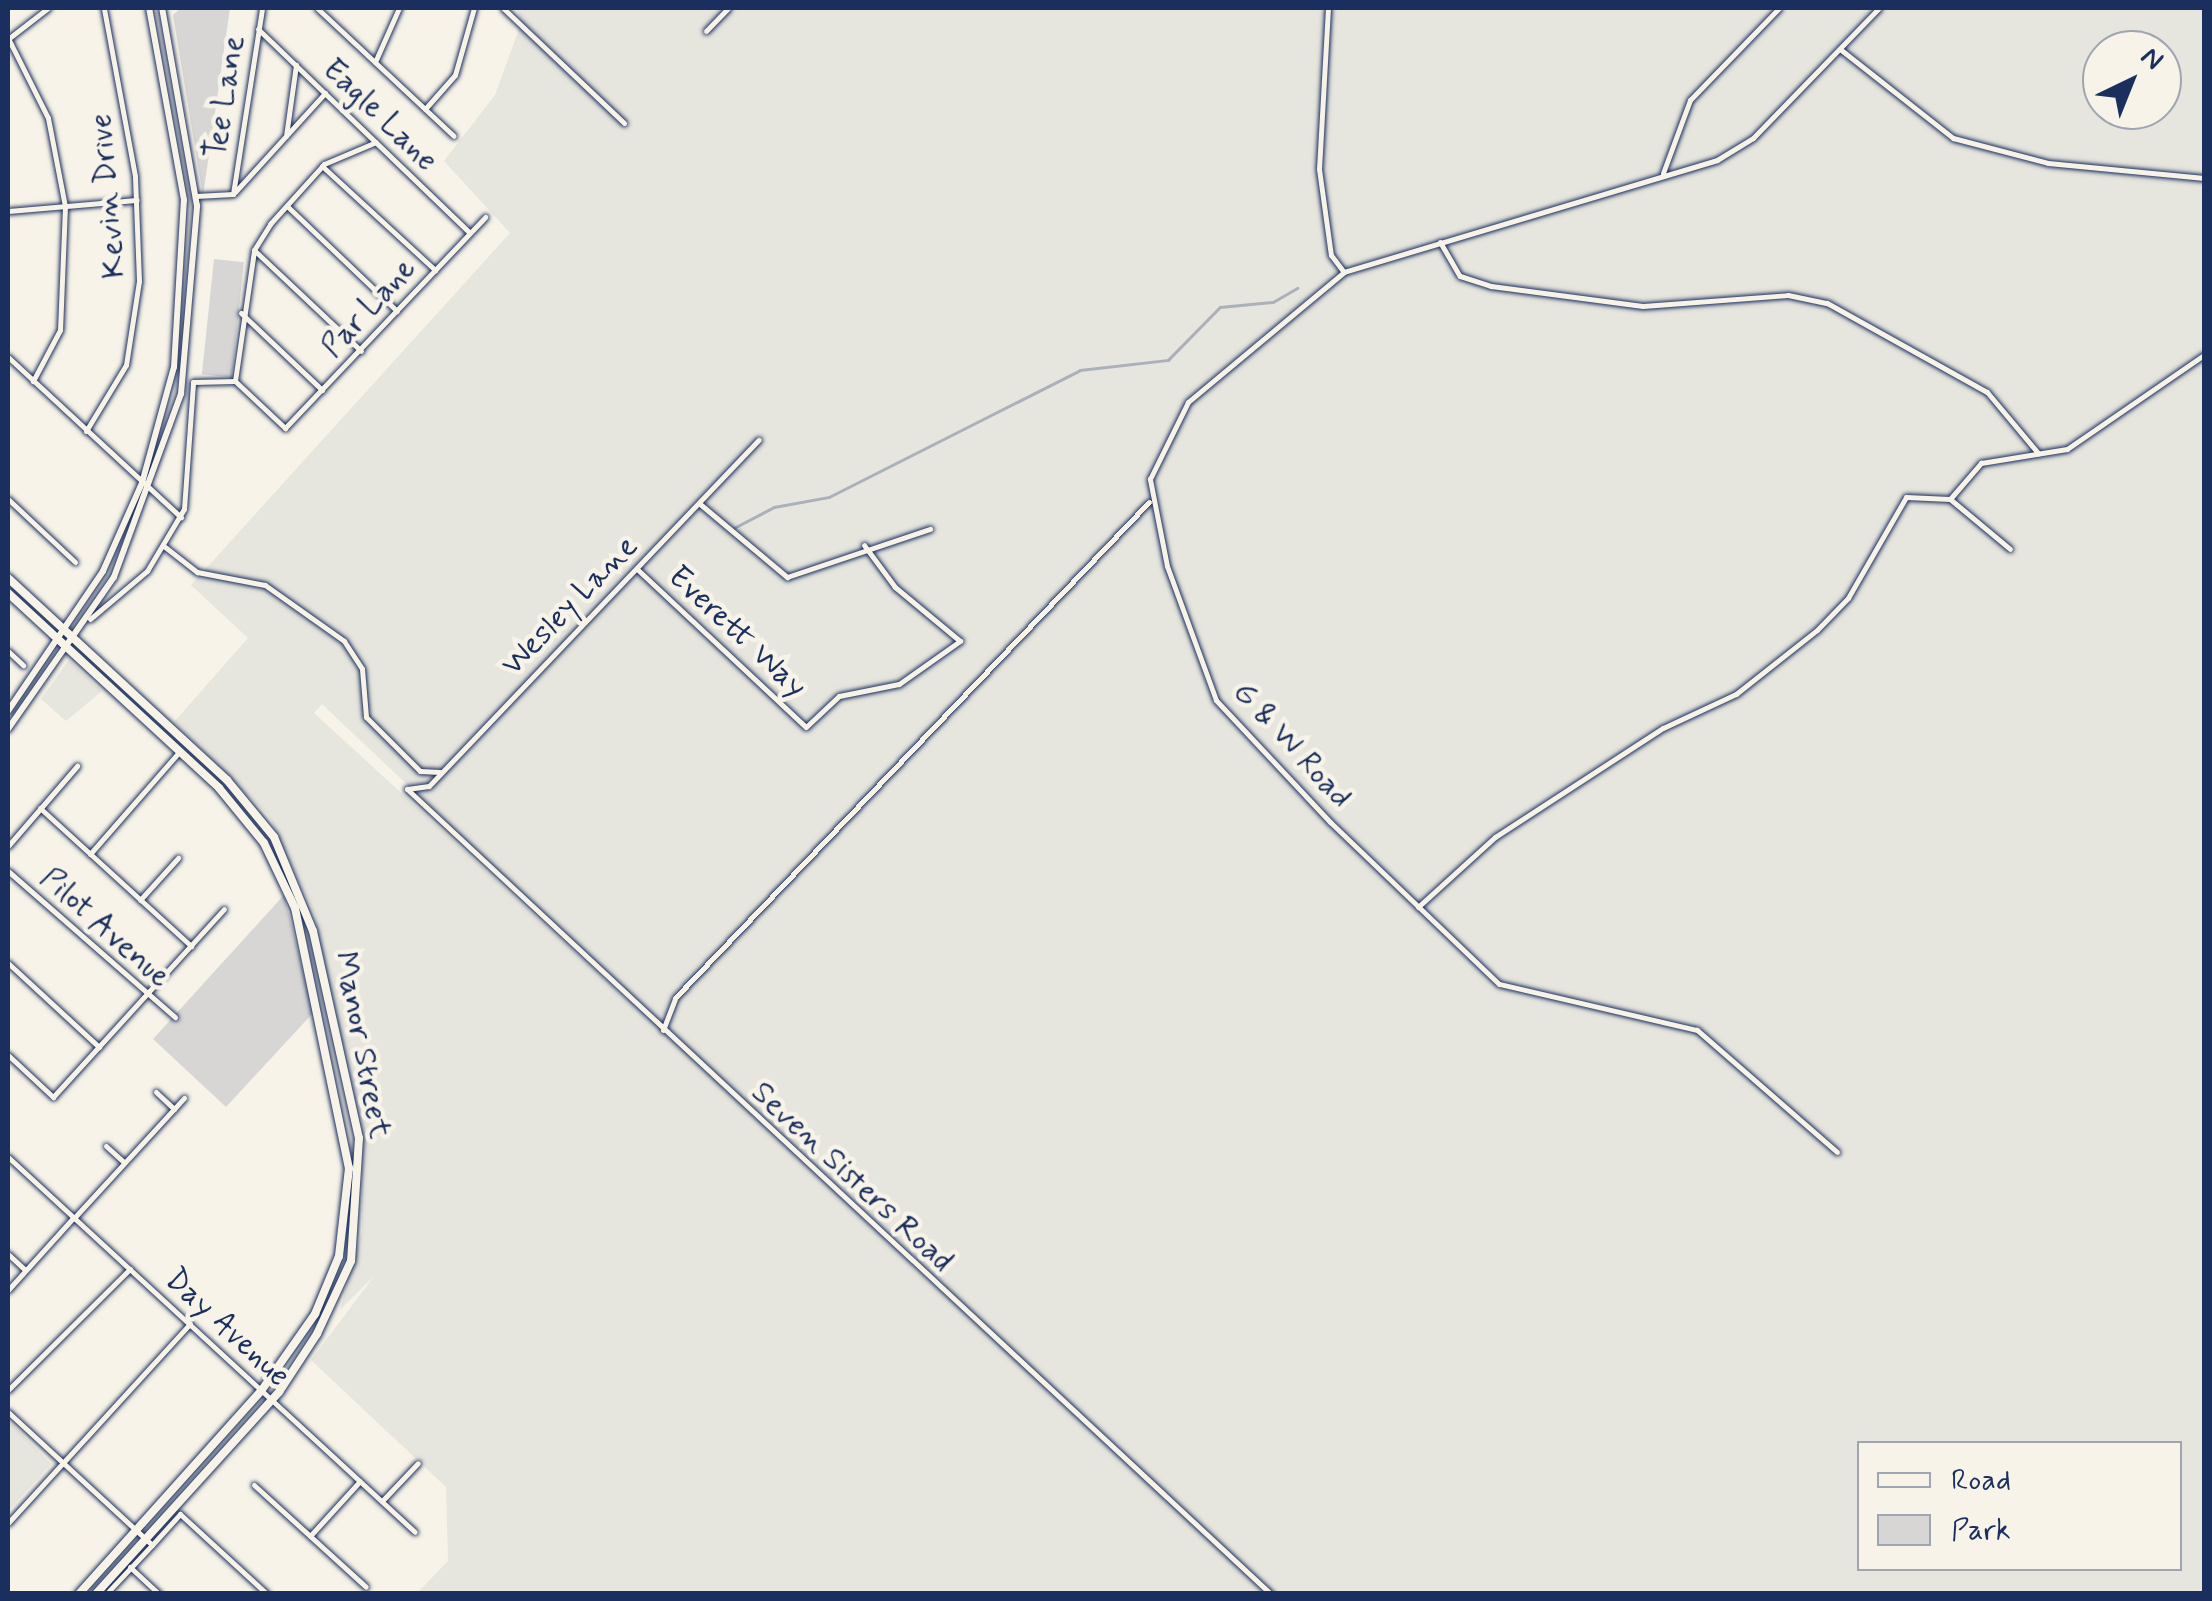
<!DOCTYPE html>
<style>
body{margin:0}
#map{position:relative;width:2212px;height:1601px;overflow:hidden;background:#f7f3e8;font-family:Mynerve,sans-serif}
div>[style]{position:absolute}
.built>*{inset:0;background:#e6e5de}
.green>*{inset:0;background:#d7d6d4;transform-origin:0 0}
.stream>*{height:2.5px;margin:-1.25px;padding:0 1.25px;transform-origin:1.25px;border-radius:1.25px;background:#acb0b9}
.roads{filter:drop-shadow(0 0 2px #1b2f5e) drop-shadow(0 0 2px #1b2f5e)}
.minor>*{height:5px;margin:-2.5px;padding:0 2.5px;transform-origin:2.5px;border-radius:2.5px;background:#f7f3e8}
.tertiary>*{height:5px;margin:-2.5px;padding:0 2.5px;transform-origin:2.5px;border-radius:2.5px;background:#f7f3e8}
.secondary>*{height:6px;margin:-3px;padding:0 3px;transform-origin:3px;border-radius:3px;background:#f7f3e8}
.primary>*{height:8px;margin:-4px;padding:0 4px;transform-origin:4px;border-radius:4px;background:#f7f3e8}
span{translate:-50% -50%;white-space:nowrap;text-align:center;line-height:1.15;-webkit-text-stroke:9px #f7f3e8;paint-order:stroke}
.street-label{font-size:32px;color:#1b2f5e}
.frame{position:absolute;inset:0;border:10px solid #1b2f5e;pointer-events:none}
.legend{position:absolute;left:1857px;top:1441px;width:325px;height:130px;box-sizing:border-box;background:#f7f3e8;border:2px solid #9fa5b1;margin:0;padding:12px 18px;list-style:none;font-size:30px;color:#1b2f5e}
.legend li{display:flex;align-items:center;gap:20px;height:50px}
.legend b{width:50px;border:2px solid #9fa5b1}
.north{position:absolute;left:2082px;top:30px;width:100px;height:100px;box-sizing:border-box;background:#f7f3e8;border:2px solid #9fa5b1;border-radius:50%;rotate:43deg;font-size:28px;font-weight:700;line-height:40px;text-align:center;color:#1b2f5e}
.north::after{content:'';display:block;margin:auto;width:35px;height:45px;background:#1b2f5e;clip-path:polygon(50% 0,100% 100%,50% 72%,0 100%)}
</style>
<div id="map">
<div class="built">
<i style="clip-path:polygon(evenodd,516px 8px,2204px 8px,2204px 1593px,417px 1593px,448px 1561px,446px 1487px,311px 1360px,375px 1275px,340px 1310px,362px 1231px,362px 1136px,330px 1028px,315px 915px,269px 816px,174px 722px,248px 638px,191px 585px,510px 233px,444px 161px,495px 95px,522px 21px,516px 8px,2102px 50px,2162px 50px,2162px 110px,2102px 110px,2102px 50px,516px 8px,322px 704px,630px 996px,627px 1000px,314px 713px,322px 704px,516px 8px,1860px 1444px,2180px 1444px,2180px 1568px,1860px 1568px,1860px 1444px)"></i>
<i style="clip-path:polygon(69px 660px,102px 691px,66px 721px,41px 699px)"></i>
<i style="clip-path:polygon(8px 1420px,51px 1464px,8px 1511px)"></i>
</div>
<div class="green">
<i style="clip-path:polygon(181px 8px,230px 8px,203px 196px,173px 15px)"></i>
<i style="left:214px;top:259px;width:30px;height:116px;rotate:6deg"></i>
<i style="clip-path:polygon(284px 895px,313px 1013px,226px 1107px,153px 1039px)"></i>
</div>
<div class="stream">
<i style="left:732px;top:529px;width:47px;rotate:-27.6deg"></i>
<i style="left:774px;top:507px;width:56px;rotate:-10.3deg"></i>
<i style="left:829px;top:497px;width:281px;rotate:-26.8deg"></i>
<i style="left:1080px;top:370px;width:89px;rotate:-6.5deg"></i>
<i style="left:1168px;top:360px;width:74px;rotate:-45.5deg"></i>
<i style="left:1220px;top:307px;width:53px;rotate:-5.4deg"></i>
<i style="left:1273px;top:302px;width:28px;rotate:-30deg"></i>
</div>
<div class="roads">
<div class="minor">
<i style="left:317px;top:8px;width:187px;rotate:43.1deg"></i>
<i style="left:503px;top:8px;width:167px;rotate:43.5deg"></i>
<i style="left:1328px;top:8px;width:161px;rotate:93.2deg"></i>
<i style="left:1319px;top:169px;width:87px;rotate:82.1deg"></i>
<i style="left:1331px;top:255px;width:21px;rotate:53deg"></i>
<i style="left:258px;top:29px;width:294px;rotate:43.9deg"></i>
<i style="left:706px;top:31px;width:32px;rotate:-46deg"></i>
<i style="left:8px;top:38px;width:89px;rotate:63.4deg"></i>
<i style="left:48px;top:118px;width:90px;rotate:79.1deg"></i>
<i style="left:65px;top:206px;width:124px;rotate:92.3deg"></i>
<i style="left:60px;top:330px;width:58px;rotate:117.9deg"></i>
<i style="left:8px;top:39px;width:51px;rotate:-37.8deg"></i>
<i style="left:1840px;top:49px;width:144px;rotate:38.2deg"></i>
<i style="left:1953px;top:138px;width:98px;rotate:14.7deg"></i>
<i style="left:2048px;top:163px;width:157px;rotate:5.5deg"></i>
<i style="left:375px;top:62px;width:59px;rotate:-66deg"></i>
<i style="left:425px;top:109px;width:45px;rotate:-48.6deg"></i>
<i style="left:455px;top:75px;width:70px;rotate:-74.2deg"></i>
<i style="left:286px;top:136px;width:72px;rotate:-82deg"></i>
<i style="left:322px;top:166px;width:154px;rotate:42.6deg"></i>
<i style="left:1663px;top:173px;width:78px;rotate:-69.7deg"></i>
<i style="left:1690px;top:100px;width:128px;rotate:-45.9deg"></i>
<i style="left:235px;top:192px;width:134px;rotate:-47.7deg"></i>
<i style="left:233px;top:194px;width:188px;rotate:-81.1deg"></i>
<i style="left:196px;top:196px;width:37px;rotate:-3deg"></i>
<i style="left:287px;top:206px;width:152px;rotate:43.7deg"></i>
<i style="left:8px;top:211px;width:129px;rotate:-4.9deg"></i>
<i style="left:1440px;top:242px;width:39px;rotate:60deg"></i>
<i style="left:1460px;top:276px;width:33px;rotate:18deg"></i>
<i style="left:1491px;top:286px;width:153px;rotate:7.5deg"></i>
<i style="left:1643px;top:306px;width:145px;rotate:-4.3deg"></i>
<i style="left:1788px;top:295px;width:40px;rotate:12deg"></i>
<i style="left:1827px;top:303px;width:183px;rotate:29.1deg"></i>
<i style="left:1987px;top:392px;width:80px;rotate:50.1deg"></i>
<i style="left:254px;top:250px;width:147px;rotate:43.3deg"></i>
<i style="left:241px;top:313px;width:112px;rotate:43.5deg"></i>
<i style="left:8px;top:357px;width:236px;rotate:42.8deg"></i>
<i style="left:235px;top:381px;width:132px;rotate:-81.7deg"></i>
<i style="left:254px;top:250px;width:31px;rotate:-58deg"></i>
<i style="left:270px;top:224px;width:81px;rotate:-48deg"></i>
<i style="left:324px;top:164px;width:56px;rotate:-22.9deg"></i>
<i style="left:86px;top:431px;width:77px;rotate:-58.8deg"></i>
<i style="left:126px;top:365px;width:85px;rotate:-81.2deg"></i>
<i style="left:139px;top:281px;width:105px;rotate:-92.2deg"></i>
<i style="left:135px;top:176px;width:171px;rotate:-100.5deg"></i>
<i style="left:8px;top:499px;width:92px;rotate:43.2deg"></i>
<i style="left:1950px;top:499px;width:78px;rotate:39.8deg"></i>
<i style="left:700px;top:504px;width:114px;rotate:40deg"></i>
<i style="left:787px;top:577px;width:151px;rotate:-18.6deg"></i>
<i style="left:165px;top:547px;width:41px;rotate:38deg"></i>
<i style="left:197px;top:572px;width:69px;rotate:10.8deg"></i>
<i style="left:265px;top:585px;width:97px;rotate:35.3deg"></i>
<i style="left:344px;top:641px;width:33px;rotate:57deg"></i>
<i style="left:362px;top:669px;width:48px;rotate:85.2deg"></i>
<i style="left:366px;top:717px;width:76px;rotate:45deg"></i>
<i style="left:420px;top:771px;width:20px;rotate:3deg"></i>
<i style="left:637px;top:569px;width:231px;rotate:43.1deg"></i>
<i style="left:806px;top:727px;width:45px;rotate:-43.2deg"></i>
<i style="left:839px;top:696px;width:61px;rotate:-11.3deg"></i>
<i style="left:899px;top:684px;width:75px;rotate:-35.2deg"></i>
<i style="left:960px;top:641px;width:85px;rotate:-140.3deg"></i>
<i style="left:895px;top:587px;width:52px;rotate:-126.4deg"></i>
<i style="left:90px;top:619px;width:75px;rotate:-40.1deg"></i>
<i style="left:147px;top:571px;width:72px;rotate:-59.2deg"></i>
<i style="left:184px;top:509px;width:127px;rotate:-85.9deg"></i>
<i style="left:193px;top:382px;width:42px;rotate:-1.4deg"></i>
<i style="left:235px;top:381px;width:69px;rotate:43.2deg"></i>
<i style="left:285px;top:428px;width:291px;rotate:-46.5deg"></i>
<i style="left:8px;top:651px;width:21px;rotate:43deg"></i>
<i style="left:407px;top:789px;width:1181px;rotate:42.98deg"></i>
<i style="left:407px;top:789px;width:22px;rotate:-8deg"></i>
<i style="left:429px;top:786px;width:478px;rotate:-46.4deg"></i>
<i style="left:40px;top:808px;width:205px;rotate:42.4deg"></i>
<i style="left:8px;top:846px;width:106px;rotate:-49.2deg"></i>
<i style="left:90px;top:854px;width:135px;rotate:-48.9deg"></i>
<i style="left:8px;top:871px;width:222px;rotate:41.2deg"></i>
<i style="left:140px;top:900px;width:57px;rotate:-47.9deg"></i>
<i style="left:1418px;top:907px;width:104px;rotate:-42.3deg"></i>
<i style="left:1495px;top:837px;width:200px;rotate:-33deg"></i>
<i style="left:1663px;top:728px;width:81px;rotate:-25deg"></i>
<i style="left:1736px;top:694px;width:103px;rotate:-38.3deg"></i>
<i style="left:1817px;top:630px;width:45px;rotate:-45.9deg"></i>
<i style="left:1848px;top:598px;width:116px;rotate:-60.1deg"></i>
<i style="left:1906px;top:497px;width:44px;rotate:2.6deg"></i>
<i style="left:1950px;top:499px;width:48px;rotate:-49.3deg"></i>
<i style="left:1981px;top:463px;width:87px;rotate:-9.2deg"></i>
<i style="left:2067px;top:449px;width:166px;rotate:-34.5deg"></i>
<i style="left:8px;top:963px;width:124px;rotate:42.7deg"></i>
<i style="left:663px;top:1030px;width:34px;rotate:-69deg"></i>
<i style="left:675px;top:998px;width:686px;rotate:-46.3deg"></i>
<i style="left:8px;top:1055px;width:62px;rotate:43deg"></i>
<i style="left:53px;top:1097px;width:254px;rotate:-47.7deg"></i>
<i style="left:156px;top:1092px;width:25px;rotate:43deg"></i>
<i style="left:106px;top:1146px;width:24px;rotate:42deg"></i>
<i style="left:1837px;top:1152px;width:186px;rotate:-138.9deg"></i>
<i style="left:1697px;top:1030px;width:203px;rotate:-166.9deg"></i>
<i style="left:1499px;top:984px;width:234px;rotate:-136.2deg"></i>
<i style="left:1330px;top:822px;width:167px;rotate:-133.1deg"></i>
<i style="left:1216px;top:700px;width:143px;rotate:-110.1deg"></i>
<i style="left:1167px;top:566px;width:89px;rotate:-101.1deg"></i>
<i style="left:1150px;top:479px;width:86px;rotate:-63.7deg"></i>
<i style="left:1188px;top:402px;width:203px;rotate:-39.8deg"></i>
<i style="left:1344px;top:272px;width:389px;rotate:-16.7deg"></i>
<i style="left:1717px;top:160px;width:42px;rotate:-31.4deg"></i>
<i style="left:1753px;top:138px;width:181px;rotate:-45.9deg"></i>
<i style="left:74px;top:1218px;width:163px;rotate:-47.5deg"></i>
<i style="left:8px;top:1254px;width:23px;rotate:43deg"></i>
<i style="left:8px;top:1390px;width:172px;rotate:-44.8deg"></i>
<i style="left:8px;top:1412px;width:196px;rotate:42.7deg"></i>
<i style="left:152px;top:1545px;width:67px;rotate:133.2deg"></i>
<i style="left:254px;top:1485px;width:151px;rotate:42.3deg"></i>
<i style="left:382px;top:1501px;width:52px;rotate:-46.5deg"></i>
<i style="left:8px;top:1523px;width:270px;rotate:-47.6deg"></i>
<i style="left:310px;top:1536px;width:74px;rotate:-47.7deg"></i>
<i style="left:152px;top:1545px;width:42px;rotate:-47.9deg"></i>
<i style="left:180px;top:1514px;width:118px;rotate:42.6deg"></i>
<i style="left:130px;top:1567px;width:40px;rotate:43deg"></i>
</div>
<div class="tertiary">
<i style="left:8px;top:1157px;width:553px;rotate:42.66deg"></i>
<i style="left:8px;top:1290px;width:97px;rotate:-47.9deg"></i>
</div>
<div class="secondary">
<i style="left:8px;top:711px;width:169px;rotate:-55.8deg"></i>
<i style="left:103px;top:571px;width:96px;rotate:-66.1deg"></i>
<i style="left:142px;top:483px;width:120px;rotate:-74.6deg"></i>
<i style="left:174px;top:367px;width:167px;rotate:-86.6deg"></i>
<i style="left:184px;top:200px;width:195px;rotate:-100.3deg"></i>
<i style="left:8px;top:729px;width:185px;rotate:-55.1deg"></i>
<i style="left:114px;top:577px;width:195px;rotate:-69.9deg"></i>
<i style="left:181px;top:394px;width:189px;rotate:-85.1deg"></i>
<i style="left:197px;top:206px;width:201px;rotate:-100deg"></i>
</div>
<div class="primary">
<i style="left:8px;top:578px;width:298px;rotate:42.7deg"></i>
<i style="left:227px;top:780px;width:74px;rotate:50.5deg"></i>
<i style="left:274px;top:837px;width:102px;rotate:67.5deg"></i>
<i style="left:313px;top:931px;width:212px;rotate:77.5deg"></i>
<i style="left:359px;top:1138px;width:123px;rotate:93.7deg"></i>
<i style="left:351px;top:1261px;width:81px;rotate:115deg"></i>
<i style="left:317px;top:1334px;width:69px;rotate:123.2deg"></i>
<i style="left:279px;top:1392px;width:273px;rotate:132.2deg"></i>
<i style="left:8px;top:593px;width:287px;rotate:42.7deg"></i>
<i style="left:219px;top:788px;width:71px;rotate:50.7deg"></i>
<i style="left:264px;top:843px;width:72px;rotate:64.5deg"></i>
<i style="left:295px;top:908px;width:266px;rotate:78.3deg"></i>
<i style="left:349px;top:1168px;width:89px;rotate:96.5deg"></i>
<i style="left:339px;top:1256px;width:63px;rotate:112.5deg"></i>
<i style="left:315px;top:1314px;width:94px;rotate:125deg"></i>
<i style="left:261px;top:1391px;width:273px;rotate:131.9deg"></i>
</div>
</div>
<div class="street-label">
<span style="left:225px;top:97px;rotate:-81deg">Tee Lane</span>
<span style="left:380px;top:115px;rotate:44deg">Eagle Lane</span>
<span style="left:108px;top:196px;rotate:-95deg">Kevin Drive</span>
<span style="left:369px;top:308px;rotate:-47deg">Par Lane</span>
<span style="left:570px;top:606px;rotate:-46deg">Wesley Lane</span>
<span style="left:737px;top:632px;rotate:43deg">Everett Way</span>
<span style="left:1292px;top:745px;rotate:48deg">G &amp; W Road</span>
<span style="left:105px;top:928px;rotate:42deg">Pilot Avenue</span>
<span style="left:362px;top:1045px;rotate:79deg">Manor Street</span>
<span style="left:852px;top:1177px;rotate:43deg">Seven Sisters Road</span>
<span style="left:227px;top:1328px;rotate:43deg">Day Avenue</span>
</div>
<div class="frame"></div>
<ul class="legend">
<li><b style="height:12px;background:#f7f3e8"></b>Road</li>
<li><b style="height:28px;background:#d7d6d4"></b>Park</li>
</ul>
<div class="north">N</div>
</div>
